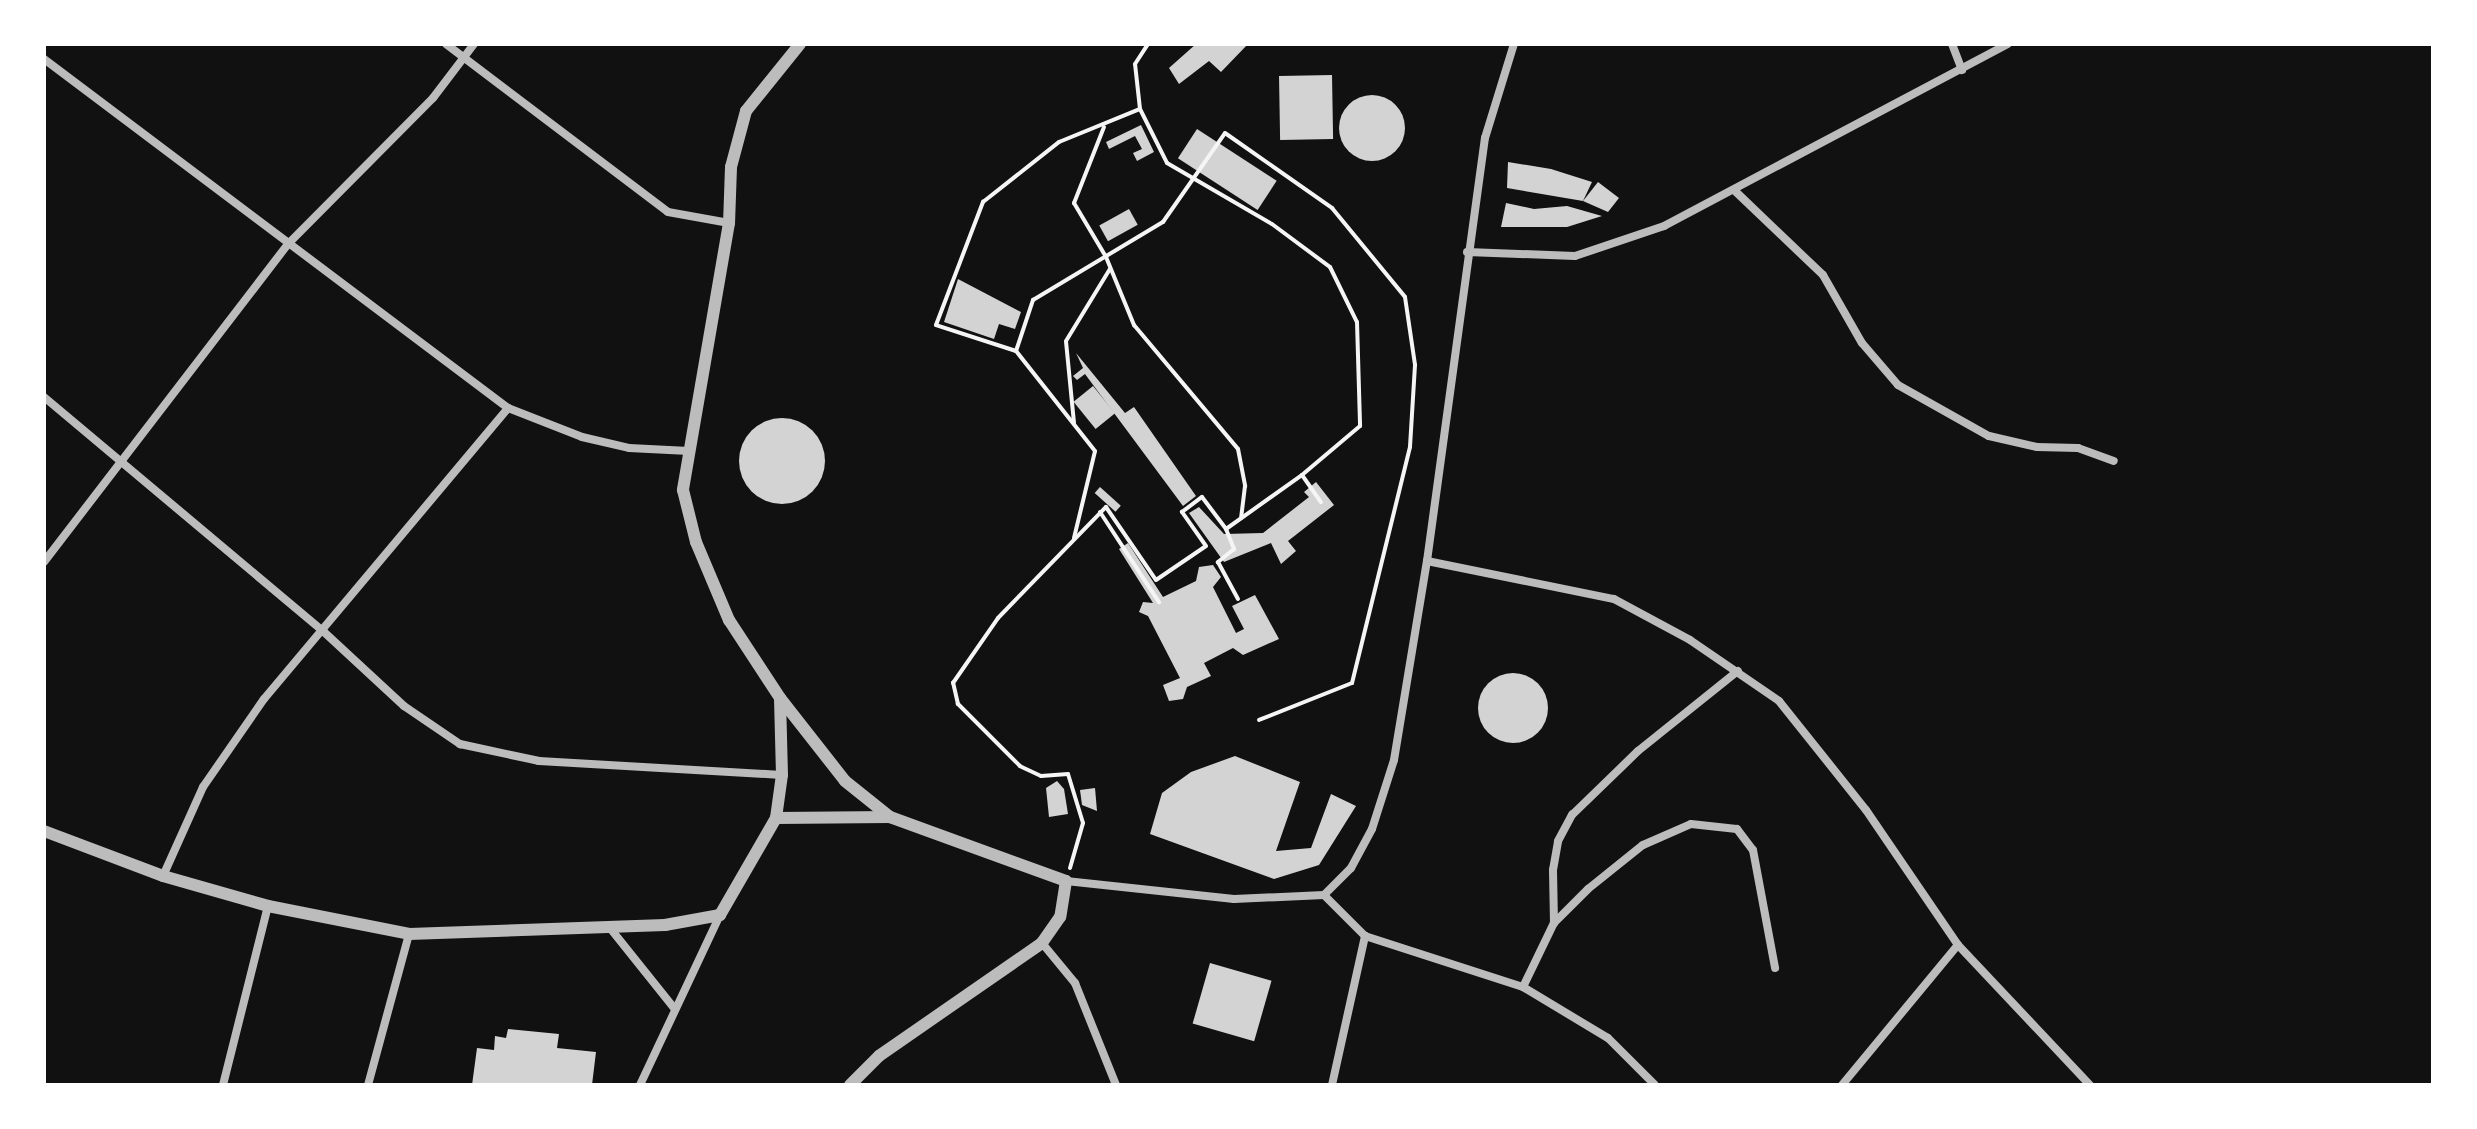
<!DOCTYPE html>
<style>
body{margin:0}
#map{position:relative;width:2477px;height:1129px;overflow:hidden;background:#111;font-family:"Roboto Serif",serif}
div>[style]{position:absolute}
.building>*{inset:0;background:#d3d3d3;transform-origin:0 0}
.round{border-radius:50%}
.path>*{height:4px;margin:-2px;padding:0 2px;transform-origin:2px;border-radius:2px;background:#f5f5f5}
.minor>*{height:8px;margin:-4px;padding:0 4px;transform-origin:4px;border-radius:4px;background:#bcbcbc}
.tertiary>*{height:12px;margin:-6px;padding:0 6px;transform-origin:6px;border-radius:6px;background:#bcbcbc}
span{translate:-50% -50%;white-space:nowrap;text-align:center;line-height:1.15;-webkit-text-stroke:6px #fff;paint-order:stroke}
.frame{position:absolute;inset:0;border:46px solid #fff;pointer-events:none}
</style>
<div id="map">
<div class="building">
<i style="clip-path:polygon(1196px 44px,1248px 44px,1221px 72px,1209px 61px,1179px 84px,1169px 68px)"></i>
<i style="left:1332px;top:75px;width:64px;height:53px;rotate:89deg"></i>
<i class="round" style="left:1339px;top:95px;width:66px;height:66px"></i>
<i style="clip-path:polygon(1141px 125px,1154px 152px,1137px 161px,1133px 153px,1142px 149px,1135px 136px,1109px 149px,1106px 142px)"></i>
<i style="left:1197px;top:129px;width:95px;height:35px;rotate:33deg"></i>
<i style="clip-path:polygon(1508px 162px,1551px 169px,1592px 182px,1583px 201px,1507px 188px)"></i>
<i style="clip-path:polygon(1598px 182px,1619px 198px,1608px 212px,1583px 201px)"></i>
<i style="clip-path:polygon(1506px 203px,1534px 209px,1567px 206px,1602px 216px,1567px 227px,1501px 227px)"></i>
<i style="left:1129px;top:209px;width:18px;height:34px;rotate:61deg"></i>
<i style="clip-path:polygon(958px 279px,1021px 312px,1015px 329px,999px 324px,994px 339px,944px 322px)"></i>
<i style="clip-path:polygon(1076px 353px,1125px 413px,1134px 407px,1196px 496px,1183px 506px,1085px 374px,1077px 380px,1073px 376px,1083px 368px)"></i>
<i style="left:1093px;top:386px;width:35px;height:25px;rotate:51deg"></i>
<i class="round" style="left:739px;top:418px;width:86px;height:86px"></i>
<i style="clip-path:polygon(1316px 482px,1334px 505px,1288px 541px,1296px 551px,1281px 564px,1271px 543px,1224px 562px,1189px 513px,1199px 507px,1224px 534px,1263px 533px,1309px 497px,1304px 492px)"></i>
<i style="left:1100px;top:487px;width:28px;height:8px;rotate:42deg"></i>
<i style="clip-path:polygon(1128px 543px,1163px 597px,1196px 581px,1199px 567px,1213px 565px,1221px 577px,1213px 587px,1236px 633px,1244px 629px,1232px 606px,1255px 595px,1279px 639px,1243px 655px,1233px 648px,1204px 663px,1211px 676px,1187px 687px,1183px 699px,1169px 701px,1163px 685px,1180px 678px,1148px 616px,1139px 612px,1143px 602px,1153px 603px,1119px 549px)"></i>
<i class="round" style="left:1478px;top:673px;width:70px;height:70px"></i>
<i style="clip-path:polygon(1235px 756px,1300px 782px,1276px 851px,1311px 848px,1331px 794px,1356px 806px,1319px 865px,1274px 879px,1150px 834px,1162px 793px,1191px 772px)"></i>
<i style="clip-path:polygon(1057px 781px,1064px 789px,1068px 814px,1049px 817px,1046px 788px)"></i>
<i style="clip-path:polygon(1095px 788px,1097px 811px,1082px 805px,1080px 790px)"></i>
<i style="left:1210px;top:963px;width:64px;height:63px;rotate:16deg"></i>
<i style="clip-path:polygon(508px 1029px,559px 1034px,557px 1048px,596px 1052px,592px 1085px,472px 1085px,477px 1048px,494px 1050px,495px 1036px,506px 1038px)"></i>
</div>
<div class="path">
<i style="left:1140px;top:109px;width:45px;rotate:-96.3deg"></i>
<i style="left:1135px;top:64px;width:24px;rotate:-57deg"></i>
<i style="left:1104px;top:127px;width:82px;rotate:111.5deg"></i>
<i style="left:1074px;top:203px;width:63px;rotate:59.3deg"></i>
<i style="left:1106px;top:257px;width:74px;rotate:67.6deg"></i>
<i style="left:1134px;top:325px;width:162px;rotate:50deg"></i>
<i style="left:1238px;top:449px;width:38px;rotate:79deg"></i>
<i style="left:1245px;top:486px;width:32px;rotate:97deg"></i>
<i style="left:1016px;top:351px;width:54px;rotate:-71.6deg"></i>
<i style="left:1033px;top:300px;width:152px;rotate:-31deg"></i>
<i style="left:1163px;top:222px;width:108px;rotate:-55.1deg"></i>
<i style="left:1225px;top:133px;width:131px;rotate:35deg"></i>
<i style="left:1332px;top:208px;width:115px;rotate:50.6deg"></i>
<i style="left:1405px;top:297px;width:69px;rotate:81.6deg"></i>
<i style="left:1415px;top:365px;width:82px;rotate:93.5deg"></i>
<i style="left:1410px;top:447px;width:243px;rotate:103.8deg"></i>
<i style="left:1352px;top:683px;width:100px;rotate:158.3deg"></i>
<i style="left:1074px;top:423px;width:82px;rotate:-95.6deg"></i>
<i style="left:1066px;top:341px;width:84px;rotate:-58.6deg"></i>
<i style="left:1100px;top:512px;width:108px;rotate:56.8deg"></i>
<i style="left:1226px;top:529px;width:22px;rotate:68deg"></i>
<i style="left:1234px;top:549px;width:21px;rotate:141deg"></i>
<i style="left:1218px;top:562px;width:42px;rotate:61.6deg"></i>
<i style="left:1074px;top:538px;width:89px;rotate:-76.4deg"></i>
<i style="left:1095px;top:451px;width:127px;rotate:-128.3deg"></i>
<i style="left:1016px;top:351px;width:84px;rotate:-162deg"></i>
<i style="left:936px;top:325px;width:132px;rotate:-69.1deg"></i>
<i style="left:983px;top:202px;width:97px;rotate:-38.3deg"></i>
<i style="left:1059px;top:142px;width:87px;rotate:-22.2deg"></i>
<i style="left:1140px;top:109px;width:60px;rotate:63.4deg"></i>
<i style="left:1167px;top:163px;width:121px;rotate:30.2deg"></i>
<i style="left:1272px;top:224px;width:72px;rotate:36.6deg"></i>
<i style="left:1330px;top:267px;width:61px;rotate:63.9deg"></i>
<i style="left:1357px;top:322px;width:104px;rotate:88.3deg"></i>
<i style="left:1360px;top:426px;width:76px;rotate:139.8deg"></i>
<i style="left:1070px;top:868px;width:47px;rotate:-73.9deg"></i>
<i style="left:1083px;top:823px;width:51px;rotate:-107deg"></i>
<i style="left:1068px;top:774px;width:27px;rotate:176deg"></i>
<i style="left:1041px;top:776px;width:23px;rotate:-155deg"></i>
<i style="left:1020px;top:766px;width:88px;rotate:-135deg"></i>
<i style="left:958px;top:704px;width:22px;rotate:-103deg"></i>
<i style="left:953px;top:683px;width:79px;rotate:-55.3deg"></i>
<i style="left:998px;top:618px;width:155px;rotate:-45.8deg"></i>
<i style="left:1106px;top:507px;width:88px;rotate:55.6deg"></i>
<i style="left:1156px;top:580px;width:60px;rotate:-34.2deg"></i>
<i style="left:1206px;top:546px;width:42px;rotate:-125.2deg"></i>
<i style="left:1182px;top:512px;width:25px;rotate:-37deg"></i>
<i style="left:1202px;top:497px;width:40px;rotate:53deg"></i>
<i style="left:1226px;top:529px;width:93px;rotate:-35.4deg"></i>
<i style="left:1302px;top:475px;width:33px;rotate:55deg"></i>
</div>
<div class="minor">
<i style="left:446px;top:44px;width:278px;rotate:37.1deg"></i>
<i style="left:668px;top:212px;width:62px;rotate:10.2deg"></i>
<i style="left:1952px;top:44px;width:28px;rotate:69deg"></i>
<i style="left:44px;top:59px;width:581px;rotate:36.95deg"></i>
<i style="left:508px;top:408px;width:79px;rotate:21.4deg"></i>
<i style="left:582px;top:437px;width:48px;rotate:13.2deg"></i>
<i style="left:629px;top:448px;width:60px;rotate:2.9deg"></i>
<i style="left:1734px;top:190px;width:123px;rotate:43.7deg"></i>
<i style="left:1823px;top:275px;width:78px;rotate:60.2deg"></i>
<i style="left:1862px;top:343px;width:55px;rotate:49.4deg"></i>
<i style="left:1898px;top:385px;width:104px;rotate:29.3deg"></i>
<i style="left:1989px;top:436px;width:49px;rotate:12.9deg"></i>
<i style="left:2037px;top:447px;width:41px;rotate:1.4deg"></i>
<i style="left:2078px;top:448px;width:38px;rotate:20deg"></i>
<i style="left:1467px;top:252px;width:108px;rotate:2.1deg"></i>
<i style="left:1575px;top:256px;width:94px;rotate:-18.6deg"></i>
<i style="left:1664px;top:226px;width:389px;rotate:-27.9deg"></i>
<i style="left:44px;top:397px;width:366px;rotate:40deg"></i>
<i style="left:324px;top:632px;width:109px;rotate:42.8deg"></i>
<i style="left:404px;top:706px;width:68px;rotate:34.2deg"></i>
<i style="left:460px;top:744px;width:81px;rotate:12.1deg"></i>
<i style="left:539px;top:761px;width:243px;rotate:3.3deg"></i>
<i style="left:1427px;top:561px;width:191px;rotate:11.5deg"></i>
<i style="left:1614px;top:599px;width:86px;rotate:28.3deg"></i>
<i style="left:1690px;top:640px;width:108px;rotate:34.4deg"></i>
<i style="left:1779px;top:701px;width:139px;rotate:51.4deg"></i>
<i style="left:1866px;top:810px;width:163px;rotate:55.7deg"></i>
<i style="left:1958px;top:945px;width:192px;rotate:46.7deg"></i>
<i style="left:44px;top:562px;width:402px;rotate:-52.5deg"></i>
<i style="left:289px;top:243px;width:204px;rotate:-45.2deg"></i>
<i style="left:433px;top:98px;width:68px;rotate:-52.8deg"></i>
<i style="left:163px;top:876px;width:98px;rotate:-65.8deg"></i>
<i style="left:203px;top:787px;width:107px;rotate:-55.3deg"></i>
<i style="left:264px;top:699px;width:380px;rotate:-50deg"></i>
<i style="left:1066px;top:881px;width:169px;rotate:6.1deg"></i>
<i style="left:1234px;top:899px;width:90px;rotate:-2.5deg"></i>
<i style="left:1324px;top:895px;width:38px;rotate:-45deg"></i>
<i style="left:1351px;top:868px;width:44px;rotate:-61.7deg"></i>
<i style="left:1372px;top:829px;width:72px;rotate:-72.3deg"></i>
<i style="left:1394px;top:760px;width:202px;rotate:-80.6deg"></i>
<i style="left:1427px;top:561px;width:427px;rotate:-82.2deg"></i>
<i style="left:1485px;top:138px;width:98px;rotate:-72.9deg"></i>
<i style="left:1324px;top:895px;width:58px;rotate:45deg"></i>
<i style="left:1365px;top:936px;width:166px;rotate:17.9deg"></i>
<i style="left:1523px;top:987px;width:99px;rotate:31deg"></i>
<i style="left:1608px;top:1038px;width:66px;rotate:45deg"></i>
<i style="left:1554px;top:923px;width:53px;rotate:-91.1deg"></i>
<i style="left:1553px;top:870px;width:29px;rotate:-80deg"></i>
<i style="left:1558px;top:841px;width:30px;rotate:-62deg"></i>
<i style="left:1572px;top:815px;width:92px;rotate:-44.1deg"></i>
<i style="left:1638px;top:751px;width:128px;rotate:-38.7deg"></i>
<i style="left:610px;top:928px;width:104px;rotate:51.3deg"></i>
<i style="left:1042px;top:943px;width:52px;rotate:50.5deg"></i>
<i style="left:1075px;top:983px;width:110px;rotate:68.1deg"></i>
<i style="left:1523px;top:987px;width:71px;rotate:-64.2deg"></i>
<i style="left:1554px;top:923px;width:48px;rotate:-45deg"></i>
<i style="left:1588px;top:889px;width:70px;rotate:-38.7deg"></i>
<i style="left:1643px;top:845px;width:52px;rotate:-23.6deg"></i>
<i style="left:1691px;top:824px;width:46px;rotate:6.2deg"></i>
<i style="left:1737px;top:829px;width:26px;rotate:53deg"></i>
<i style="left:1753px;top:850px;width:120px;rotate:79.4deg"></i>
<i style="left:223px;top:1085px;width:185px;rotate:-75.9deg"></i>
<i style="left:368px;top:1085px;width:156px;rotate:-74.8deg"></i>
<i style="left:640px;top:1085px;width:188px;rotate:-64.8deg"></i>
<i style="left:1332px;top:1085px;width:153px;rotate:-77.5deg"></i>
<i style="left:1842px;top:1085px;width:182px;rotate:-50.4deg"></i>
</div>
<div class="tertiary">
<i style="left:800px;top:44px;width:86px;rotate:128.9deg"></i>
<i style="left:746px;top:111px;width:58px;rotate:105deg"></i>
<i style="left:731px;top:167px;width:56px;rotate:92deg"></i>
<i style="left:729px;top:223px;width:271px;rotate:99.8deg"></i>
<i style="left:683px;top:490px;width:54px;rotate:76deg"></i>
<i style="left:696px;top:542px;width:85px;rotate:67.1deg"></i>
<i style="left:729px;top:620px;width:93px;rotate:56.8deg"></i>
<i style="left:780px;top:698px;width:105px;rotate:51.9deg"></i>
<i style="left:845px;top:781px;width:58px;rotate:38.7deg"></i>
<i style="left:890px;top:817px;width:187px;rotate:20deg"></i>
<i style="left:1066px;top:881px;width:36px;rotate:99deg"></i>
<i style="left:1060px;top:917px;width:32px;rotate:125deg"></i>
<i style="left:1042px;top:943px;width:198px;rotate:145.3deg"></i>
<i style="left:879px;top:1056px;width:41px;rotate:135deg"></i>
<i style="left:776px;top:818px;width:114px;rotate:-0.5deg"></i>
<i style="left:44px;top:831px;width:127px;rotate:20.7deg"></i>
<i style="left:163px;top:876px;width:109px;rotate:15.9deg"></i>
<i style="left:268px;top:906px;width:144px;rotate:11.2deg"></i>
<i style="left:409px;top:934px;width:256px;rotate:-2deg"></i>
<i style="left:665px;top:925px;width:56px;rotate:-10.3deg"></i>
<i style="left:720px;top:915px;width:112px;rotate:-60deg"></i>
<i style="left:776px;top:818px;width:43px;rotate:-82.1deg"></i>
<i style="left:782px;top:775px;width:77px;rotate:-91.5deg"></i>
</div>
<div class="frame"></div>
</div>
